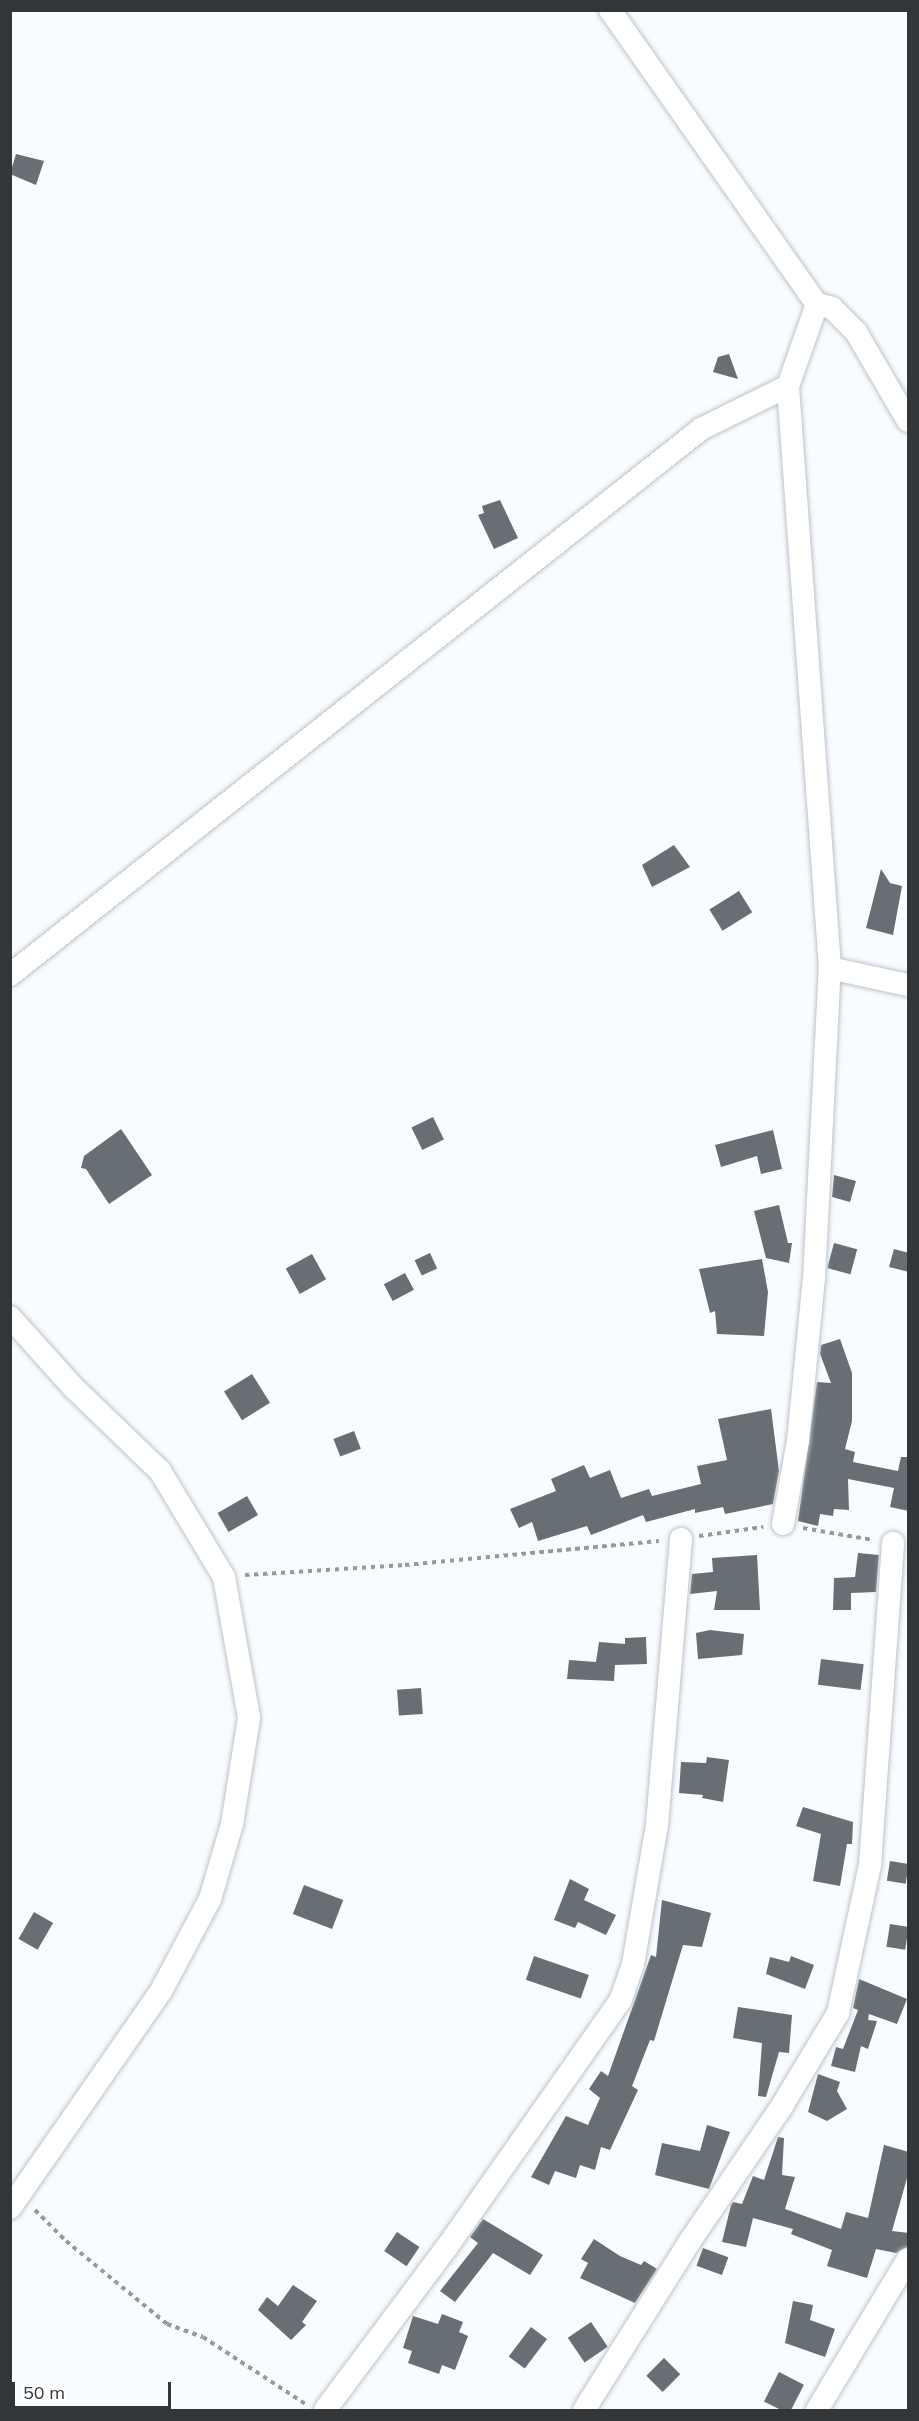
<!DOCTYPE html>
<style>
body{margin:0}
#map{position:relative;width:919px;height:2421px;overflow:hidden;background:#f9fcff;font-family:Mulish,sans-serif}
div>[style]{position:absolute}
.building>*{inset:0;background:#676e74;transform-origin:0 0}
.path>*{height:4px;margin-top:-2px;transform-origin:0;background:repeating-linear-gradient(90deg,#979a9d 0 4.5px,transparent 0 9px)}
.roads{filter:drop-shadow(0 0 2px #bbc4cb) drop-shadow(0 0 2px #bbc4cb)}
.street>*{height:22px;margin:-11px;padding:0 11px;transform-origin:11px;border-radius:11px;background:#fff}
span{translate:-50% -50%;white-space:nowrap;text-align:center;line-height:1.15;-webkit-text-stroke:6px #fff;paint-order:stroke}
.frame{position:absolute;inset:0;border:12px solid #333639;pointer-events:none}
.scale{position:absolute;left:12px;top:2382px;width:159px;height:27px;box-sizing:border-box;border:3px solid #333639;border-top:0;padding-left:8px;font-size:18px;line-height:21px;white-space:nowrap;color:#333639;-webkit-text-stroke:4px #fff;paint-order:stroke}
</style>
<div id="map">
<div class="building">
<i style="clip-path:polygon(16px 154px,44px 161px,36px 185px,10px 174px)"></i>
<i style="clip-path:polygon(729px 354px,738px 379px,713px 372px,718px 357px)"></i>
<i style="clip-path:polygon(500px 500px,518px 538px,494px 549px,478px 515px,484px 513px,482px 506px)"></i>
<i style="clip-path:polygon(674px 845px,690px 867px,652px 887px,642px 865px)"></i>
<i style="clip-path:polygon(881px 869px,890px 883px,902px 886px,893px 935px,866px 928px)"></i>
<i style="left:739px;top:891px;width:25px;height:35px;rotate:58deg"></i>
<i style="left:433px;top:1117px;width:25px;height:24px;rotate:64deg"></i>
<i style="clip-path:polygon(121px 1129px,152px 1175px,109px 1204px,86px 1169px,81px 1168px,84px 1156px)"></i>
<i style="clip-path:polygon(773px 1130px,782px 1169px,761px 1174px,757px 1156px,721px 1167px,715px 1145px)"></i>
<i style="clip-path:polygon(834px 1175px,856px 1181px,850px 1202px,832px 1197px)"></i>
<i style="clip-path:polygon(779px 1205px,788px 1243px,792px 1243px,789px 1263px,766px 1258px,754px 1211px)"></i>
<i style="left:834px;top:1243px;width:24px;height:26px;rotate:15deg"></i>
<i style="clip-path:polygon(894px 1249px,909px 1253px,909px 1272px,889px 1267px)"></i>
<i style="left:430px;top:1253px;width:17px;height:17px;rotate:65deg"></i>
<i style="left:312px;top:1254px;width:29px;height:30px;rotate:61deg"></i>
<i style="clip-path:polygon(762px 1259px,768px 1292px,764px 1336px,717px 1334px,715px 1311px,710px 1313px,699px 1269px)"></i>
<i style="left:405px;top:1273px;width:19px;height:24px;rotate:62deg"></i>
<i style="clip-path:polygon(840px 1339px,852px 1373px,852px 1421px,845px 1449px,855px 1452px,853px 1462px,898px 1471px,901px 1457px,909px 1457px,909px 1511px,890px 1507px,894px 1488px,848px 1479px,849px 1510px,834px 1509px,833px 1516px,820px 1514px,818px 1526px,798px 1521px,817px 1382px,831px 1383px,820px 1354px,821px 1345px)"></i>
<i style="left:252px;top:1374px;width:34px;height:33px;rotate:58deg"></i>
<i style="clip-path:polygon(771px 1409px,779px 1471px,773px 1504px,725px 1514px,723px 1507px,695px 1513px,695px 1509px,646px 1522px,643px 1515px,591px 1535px,587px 1526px,538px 1541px,532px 1522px,519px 1528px,510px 1509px,556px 1491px,551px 1479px,584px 1465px,590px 1478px,610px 1470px,621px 1498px,649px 1489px,652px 1496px,701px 1484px,697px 1466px,727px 1460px,718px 1419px)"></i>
<i style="left:354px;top:1431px;width:19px;height:22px;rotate:69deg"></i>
<i style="left:247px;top:1496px;width:22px;height:34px;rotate:60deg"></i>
<i style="clip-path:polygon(858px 1553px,879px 1555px,876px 1592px,851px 1593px,851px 1610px,833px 1610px,834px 1578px,855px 1577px)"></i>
<i style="clip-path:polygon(757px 1555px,760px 1610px,714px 1610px,717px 1591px,690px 1594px,692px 1574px,713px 1572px,712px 1558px)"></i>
<i style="clip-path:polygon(710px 1630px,744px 1634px,742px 1655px,698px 1659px,696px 1633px)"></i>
<i style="clip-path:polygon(646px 1637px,647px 1664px,615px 1665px,614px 1681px,567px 1679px,569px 1660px,596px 1662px,599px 1642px,625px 1644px,625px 1638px)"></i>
<i style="left:821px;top:1659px;width:43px;height:26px;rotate:7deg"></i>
<i style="left:421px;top:1688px;width:26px;height:24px;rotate:86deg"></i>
<i style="clip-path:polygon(707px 1757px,729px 1760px,723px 1802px,702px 1798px,703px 1795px,679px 1793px,681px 1762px,706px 1763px)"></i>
<i style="clip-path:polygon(803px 1807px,853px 1822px,852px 1844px,847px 1844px,840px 1886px,813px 1881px,821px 1834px,796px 1826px)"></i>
<i style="left:890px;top:1861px;width:19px;height:20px;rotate:9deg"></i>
<i style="clip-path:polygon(570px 1879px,589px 1889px,584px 1900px,616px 1915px,606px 1935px,578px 1922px,575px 1928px,554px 1920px)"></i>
<i style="left:304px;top:1885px;width:42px;height:31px;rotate:21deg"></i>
<i style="clip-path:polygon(662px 1900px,711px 1913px,702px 1947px,683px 1945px,654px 2041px,650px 2040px,632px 2086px,638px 2090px,610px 2150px,601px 2147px,595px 2170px,580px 2165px,576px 2178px,555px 2171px,549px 2185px,531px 2177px,566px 2116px,588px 2125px,600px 2098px,589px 2089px,601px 2071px,608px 2076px,651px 1955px,656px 1957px)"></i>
<i style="left:34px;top:1912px;width:22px;height:31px;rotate:30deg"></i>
<i style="left:890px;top:1924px;width:19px;height:23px;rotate:9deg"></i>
<i style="left:534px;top:1956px;width:58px;height:25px;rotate:19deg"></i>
<i style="clip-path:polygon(791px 1956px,814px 1965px,805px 1989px,766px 1974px,770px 1957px,789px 1962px)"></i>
<i style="clip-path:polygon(859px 1979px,907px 1999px,897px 2024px,869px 2014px,868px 2020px,877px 2021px,868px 2049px,861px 2046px,855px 2072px,831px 2066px,836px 2047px,843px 2049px,858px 2010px,853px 2008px)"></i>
<i style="clip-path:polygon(738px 2007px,792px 2015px,789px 2053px,779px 2052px,766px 2097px,758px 2096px,762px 2043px,733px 2038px)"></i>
<i style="clip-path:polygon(818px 2074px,840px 2082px,837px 2091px,847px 2109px,827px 2121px,808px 2112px)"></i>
<i style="clip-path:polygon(707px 2125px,730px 2132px,709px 2189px,655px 2175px,662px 2143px,700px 2151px)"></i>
<i style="clip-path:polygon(778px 2137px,784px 2138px,782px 2175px,795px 2177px,785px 2209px,841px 2229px,846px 2212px,868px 2218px,884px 2145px,909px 2152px,909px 2171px,892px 2231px,909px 2233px,909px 2246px,896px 2253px,876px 2249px,867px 2278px,827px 2266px,832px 2250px,791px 2234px,793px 2229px,753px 2218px,746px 2247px,722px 2242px,731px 2205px,733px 2202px,742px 2204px,753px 2176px,764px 2180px)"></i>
<i style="clip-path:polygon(483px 2219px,543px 2255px,530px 2275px,493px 2253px,455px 2302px,440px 2291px,478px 2243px,470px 2237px)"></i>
<i style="left:397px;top:2232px;width:27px;height:23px;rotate:34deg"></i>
<i style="clip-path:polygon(594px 2239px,620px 2256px,641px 2265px,644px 2261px,657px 2269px,635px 2303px,580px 2278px,588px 2263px,581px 2259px)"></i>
<i style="left:703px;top:2248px;width:27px;height:19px;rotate:20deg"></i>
<i style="clip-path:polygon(293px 2285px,317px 2301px,302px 2322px,306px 2325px,291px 2340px,258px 2310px,267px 2297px,278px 2306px)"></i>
<i style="clip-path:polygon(793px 2301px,813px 2305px,810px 2320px,835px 2329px,825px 2357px,785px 2343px)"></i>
<i style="clip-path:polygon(442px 2314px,463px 2322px,459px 2332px,468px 2336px,455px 2370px,442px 2365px,439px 2374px,408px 2363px,412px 2351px,403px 2348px,413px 2316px,438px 2324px)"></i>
<i style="left:591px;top:2322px;width:30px;height:28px;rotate:56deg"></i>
<i style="left:531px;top:2327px;width:20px;height:37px;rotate:37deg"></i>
<i style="left:664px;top:2358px;width:23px;height:25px;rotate:45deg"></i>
<i style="left:779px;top:2372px;width:28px;height:33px;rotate:27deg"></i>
</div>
<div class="path">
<i style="left:803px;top:1528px;width:71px;rotate:9.7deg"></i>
<i style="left:699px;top:1536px;width:65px;rotate:-8deg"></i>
<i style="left:245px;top:1575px;width:160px;rotate:-3.6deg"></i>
<i style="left:405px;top:1565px;width:255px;rotate:-5.4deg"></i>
<i style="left:35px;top:2210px;width:44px;rotate:45deg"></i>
<i style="left:66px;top:2241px;width:131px;rotate:39.4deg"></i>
<i style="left:167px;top:2324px;width:38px;rotate:20deg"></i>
<i style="left:203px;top:2337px;width:124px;rotate:33.2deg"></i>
</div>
<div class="roads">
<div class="street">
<i style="left:610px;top:10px;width:360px;rotate:54.9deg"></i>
<i style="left:817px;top:304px;width:16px;rotate:15deg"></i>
<i style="left:832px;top:308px;width:34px;rotate:45deg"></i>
<i style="left:856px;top:332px;width:103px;rotate:59.7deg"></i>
<i style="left:830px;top:968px;width:80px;rotate:12.3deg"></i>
<i style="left:10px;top:975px;width:881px;rotate:-38.31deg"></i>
<i style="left:701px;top:429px;width:97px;rotate:-26.3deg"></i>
<i style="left:10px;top:1317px;width:96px;rotate:48deg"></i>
<i style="left:74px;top:1388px;width:120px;rotate:44deg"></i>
<i style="left:160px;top:1471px;width:124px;rotate:58.9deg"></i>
<i style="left:224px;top:1577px;width:143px;rotate:79.9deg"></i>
<i style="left:249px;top:1718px;width:107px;rotate:99.1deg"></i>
<i style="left:232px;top:1824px;width:78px;rotate:106.3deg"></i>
<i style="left:210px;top:1899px;width:104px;rotate:118deg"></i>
<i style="left:161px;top:1991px;width:264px;rotate:124.8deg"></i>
<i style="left:783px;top:1524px;width:84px;rotate:-79.8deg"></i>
<i style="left:798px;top:1441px;width:163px;rotate:-84.4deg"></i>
<i style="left:814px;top:1279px;width:311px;rotate:-87.1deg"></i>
<i style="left:830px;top:968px;width:584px;rotate:-94.13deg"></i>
<i style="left:788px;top:386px;width:87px;rotate:-70.5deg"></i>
<i style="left:325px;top:2410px;width:204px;rotate:-53.2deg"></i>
<i style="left:447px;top:2247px;width:303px;rotate:-54.9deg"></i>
<i style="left:621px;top:1999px;width:37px;rotate:-71deg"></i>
<i style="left:633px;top:1964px;width:141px;rotate:-80.2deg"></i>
<i style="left:657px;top:1825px;width:287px;rotate:-85.2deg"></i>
<i style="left:584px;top:2410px;width:199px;rotate:-57.9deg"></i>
<i style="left:690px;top:2241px;width:163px;rotate:-55.7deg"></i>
<i style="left:782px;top:2106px;width:109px;rotate:-58.9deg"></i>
<i style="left:838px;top:2013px;width:151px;rotate:-77.8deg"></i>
<i style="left:870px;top:1865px;width:323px;rotate:-85.9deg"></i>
<i style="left:817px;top:2410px;width:176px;rotate:-58.9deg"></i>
</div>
</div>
<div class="frame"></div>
<div class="scale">50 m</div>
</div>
